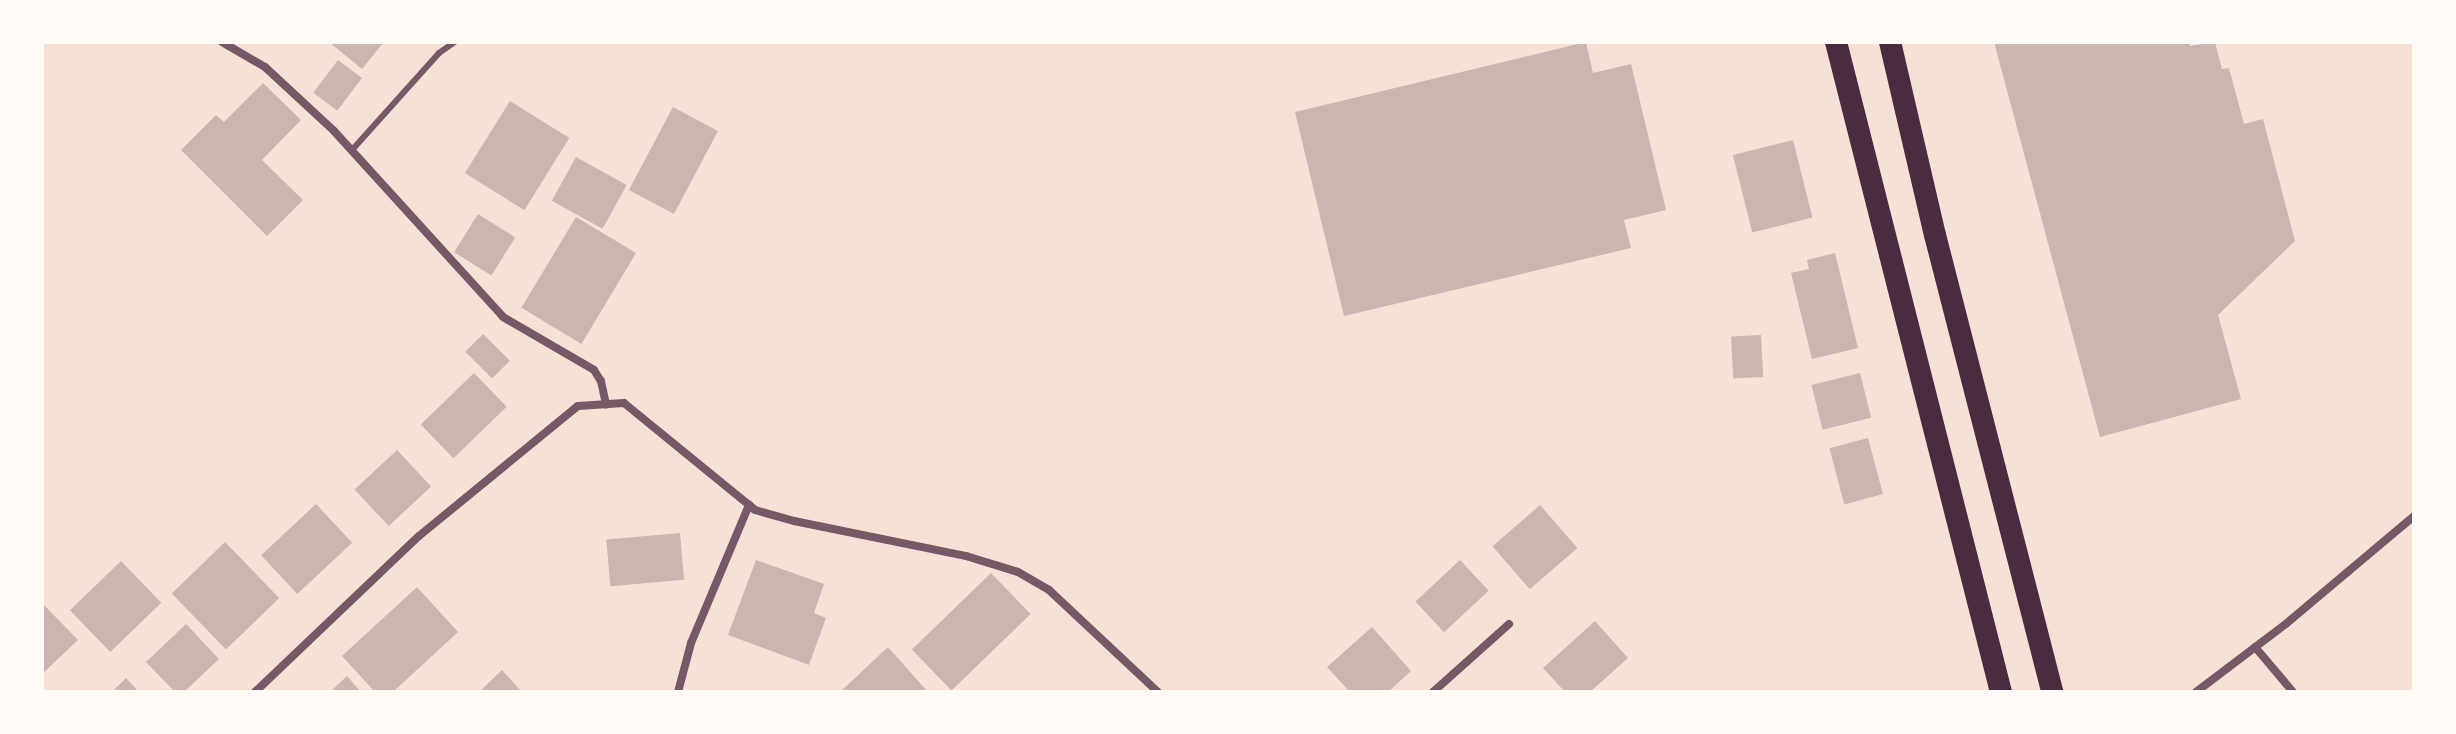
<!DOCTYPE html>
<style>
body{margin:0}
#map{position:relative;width:2456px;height:734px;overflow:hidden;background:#f7e1d7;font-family:Lato,sans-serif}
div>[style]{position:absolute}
.building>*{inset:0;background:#ccb4b1;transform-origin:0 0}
.service>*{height:6px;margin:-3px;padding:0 3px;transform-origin:3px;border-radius:3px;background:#755966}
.minor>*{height:8px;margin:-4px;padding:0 4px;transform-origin:4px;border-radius:4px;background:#755966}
.trunk>*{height:22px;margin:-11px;padding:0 11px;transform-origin:11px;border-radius:11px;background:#4a2c40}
span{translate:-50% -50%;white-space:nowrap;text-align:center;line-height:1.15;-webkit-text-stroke:8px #fffaf5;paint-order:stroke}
.frame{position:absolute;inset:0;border:44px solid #fffaf5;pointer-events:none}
</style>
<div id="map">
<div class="building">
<i style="clip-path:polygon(329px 42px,384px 42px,362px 69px)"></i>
<i style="clip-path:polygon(1586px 42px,1593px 73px,1631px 64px,1666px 210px,1624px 220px,1631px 248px,1344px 316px,1295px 112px)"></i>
<i style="clip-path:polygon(1994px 42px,2189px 42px,2190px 46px,2215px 42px,2222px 69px,2229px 68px,2244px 124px,2263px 119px,2295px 241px,2218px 315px,2241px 399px,2100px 437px)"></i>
<i style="left:338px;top:60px;width:30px;height:41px;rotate:37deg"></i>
<i style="clip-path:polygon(263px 83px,301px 120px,262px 160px,303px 200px,267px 236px,181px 150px,216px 115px,224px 122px)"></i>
<i style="left:510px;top:101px;width:70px;height:85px;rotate:32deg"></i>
<i style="left:673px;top:107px;width:51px;height:94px;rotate:28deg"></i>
<i style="left:1793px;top:140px;width:80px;height:62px;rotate:76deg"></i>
<i style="left:576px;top:157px;width:58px;height:50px;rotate:29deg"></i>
<i style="left:478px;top:214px;width:44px;height:45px;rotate:32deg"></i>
<i style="left:576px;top:217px;width:70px;height:106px;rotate:31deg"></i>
<i style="clip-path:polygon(1835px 253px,1858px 348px,1812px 359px,1791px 273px,1809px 269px,1807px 260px)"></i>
<i style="left:483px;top:334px;width:38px;height:25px;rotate:45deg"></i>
<i style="left:1761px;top:335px;width:42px;height:30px;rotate:87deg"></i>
<i style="left:474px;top:373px;width:47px;height:74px;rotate:46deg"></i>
<i style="left:1860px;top:373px;width:46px;height:50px;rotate:76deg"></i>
<i style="left:1868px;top:438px;width:58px;height:40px;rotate:75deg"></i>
<i style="left:397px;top:450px;width:50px;height:58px;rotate:47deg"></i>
<i style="left:316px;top:504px;width:53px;height:75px;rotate:47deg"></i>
<i style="left:1540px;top:505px;width:57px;height:63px;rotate:49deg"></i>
<i style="left:680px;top:533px;width:47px;height:74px;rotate:85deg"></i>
<i style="left:225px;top:542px;width:78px;height:74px;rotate:46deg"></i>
<i style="clip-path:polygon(756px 560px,824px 584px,814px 613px,826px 618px,809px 665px,728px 635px)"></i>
<i style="left:1460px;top:560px;width:42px;height:61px;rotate:47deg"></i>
<i style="left:121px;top:561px;width:58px;height:71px;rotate:46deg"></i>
<i style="left:991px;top:573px;width:57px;height:110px;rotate:46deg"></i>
<i style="clip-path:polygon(417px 587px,458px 632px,393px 692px,375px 692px,342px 656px)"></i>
<i style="clip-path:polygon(44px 605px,78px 640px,42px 674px,42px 607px)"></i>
<i style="clip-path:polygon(1595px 621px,1628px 658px,1590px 692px,1565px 692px,1543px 668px)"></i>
<i style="clip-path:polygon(186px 624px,219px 659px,184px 692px,175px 692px,146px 662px)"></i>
<i style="clip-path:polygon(1372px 627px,1411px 671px,1388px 692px,1350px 692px,1327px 667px)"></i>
<i style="clip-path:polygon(888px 647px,928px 692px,840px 692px)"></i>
<i style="clip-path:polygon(502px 670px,522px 692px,479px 692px)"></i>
<i style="clip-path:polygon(347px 676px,361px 692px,330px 692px)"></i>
<i style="clip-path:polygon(126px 678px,139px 692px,112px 692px)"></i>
</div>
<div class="service">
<i style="left:352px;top:150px;width:130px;rotate:-48.1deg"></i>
<i style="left:439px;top:53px;width:19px;rotate:-35deg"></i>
</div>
<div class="minor">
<i style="left:222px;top:42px;width:50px;rotate:30.2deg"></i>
<i style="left:265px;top:67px;width:94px;rotate:42.8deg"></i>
<i style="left:334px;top:131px;width:251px;rotate:47.7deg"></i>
<i style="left:503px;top:317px;width:105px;rotate:30.2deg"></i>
<i style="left:594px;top:370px;width:13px;rotate:58deg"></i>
<i style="left:601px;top:381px;width:24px;rotate:78deg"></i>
<i style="left:2255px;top:647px;width:59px;rotate:49.8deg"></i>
<i style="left:255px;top:692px;width:226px;rotate:-43.6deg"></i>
<i style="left:419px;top:536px;width:205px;rotate:-39.3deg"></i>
<i style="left:578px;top:406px;width:46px;rotate:-3.7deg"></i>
<i style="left:624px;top:403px;width:169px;rotate:39.2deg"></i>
<i style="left:755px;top:510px;width:41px;rotate:15.8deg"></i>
<i style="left:794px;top:521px;width:176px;rotate:11.5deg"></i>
<i style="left:966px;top:556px;width:54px;rotate:17.1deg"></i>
<i style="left:1018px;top:572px;width:36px;rotate:30deg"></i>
<i style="left:1049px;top:590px;width:149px;rotate:43.1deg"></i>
<i style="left:678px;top:692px;width:51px;rotate:-75.1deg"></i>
<i style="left:691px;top:643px;width:150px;rotate:-67.2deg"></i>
<i style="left:1433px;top:692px;width:102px;rotate:-41.8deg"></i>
<i style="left:2196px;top:692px;width:114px;rotate:-37.2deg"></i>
<i style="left:2287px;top:623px;width:166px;rotate:-40.1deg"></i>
</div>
<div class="trunk">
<i style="left:1836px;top:42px;width:671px;rotate:75.76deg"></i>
<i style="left:1890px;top:42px;width:198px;rotate:76.9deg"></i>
<i style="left:1935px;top:235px;width:472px;rotate:75.6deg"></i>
</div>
<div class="frame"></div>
</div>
